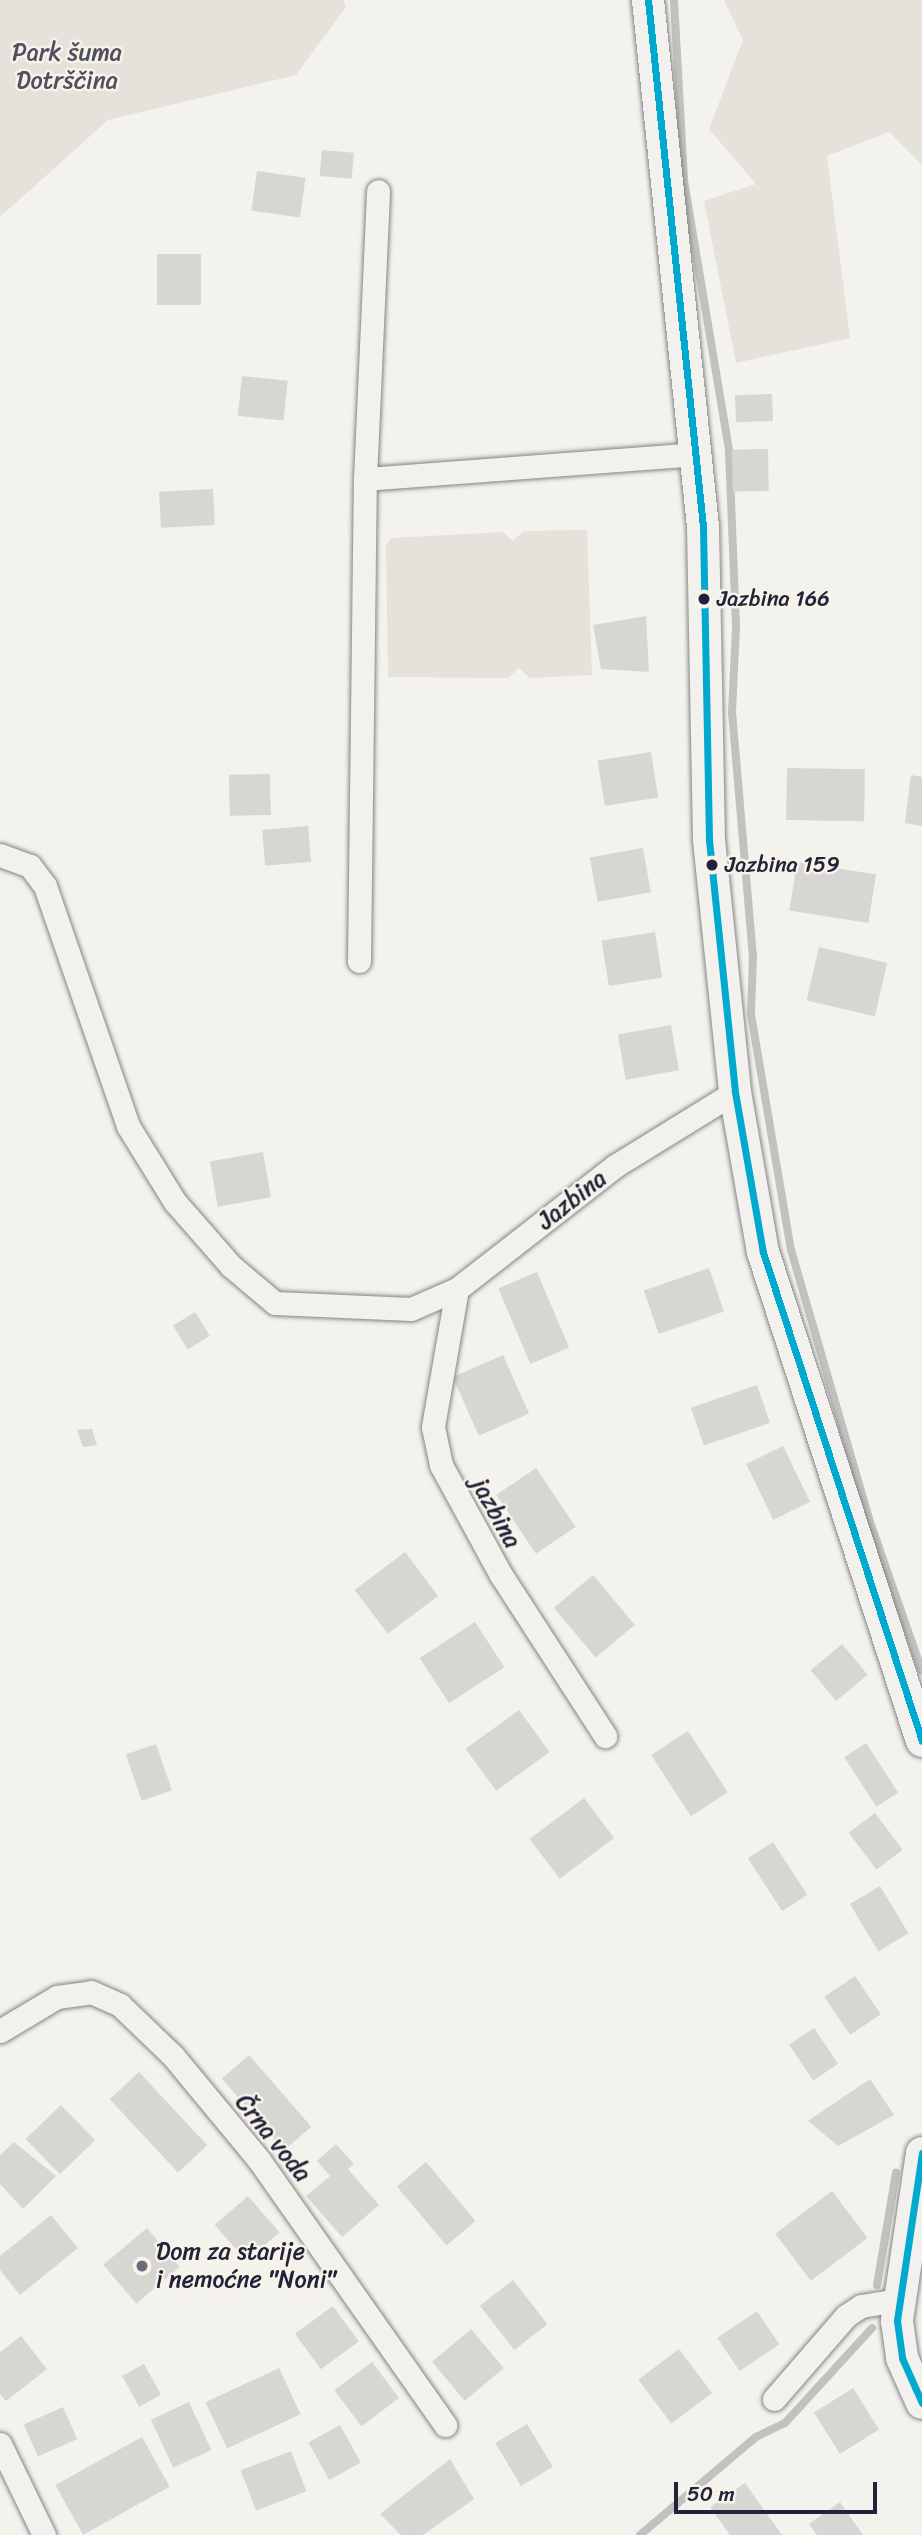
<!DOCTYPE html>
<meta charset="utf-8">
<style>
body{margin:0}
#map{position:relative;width:922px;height:2535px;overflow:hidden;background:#f4f2ec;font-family:Sriracha,sans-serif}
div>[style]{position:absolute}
.green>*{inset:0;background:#e5e2dc}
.stream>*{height:8px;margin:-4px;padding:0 4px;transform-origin:4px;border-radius:4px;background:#c3c0c0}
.building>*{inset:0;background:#d7d6d3;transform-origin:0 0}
.roads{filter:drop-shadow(0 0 2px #858486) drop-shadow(0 0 2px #858486)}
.street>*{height:23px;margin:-11.5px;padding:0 11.5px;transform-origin:11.5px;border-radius:11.5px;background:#f2f1ed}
.secondary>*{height:32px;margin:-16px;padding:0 16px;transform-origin:16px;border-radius:16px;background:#f2f1ed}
.bus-1>*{height:7px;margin:-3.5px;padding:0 3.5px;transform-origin:3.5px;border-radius:3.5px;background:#00a9ce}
.dots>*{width:19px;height:19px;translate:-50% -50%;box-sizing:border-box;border:4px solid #f7f3e8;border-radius:50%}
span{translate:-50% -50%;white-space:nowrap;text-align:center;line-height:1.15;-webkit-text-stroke:5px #f7f3e8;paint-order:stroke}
.bus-label{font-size:22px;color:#22223b}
.left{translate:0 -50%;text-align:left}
.park-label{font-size:24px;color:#504f60}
.street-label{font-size:24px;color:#22223b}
.poi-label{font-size:24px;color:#22223b}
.scale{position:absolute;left:674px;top:2482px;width:203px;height:32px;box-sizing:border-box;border:4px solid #22223b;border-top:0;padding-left:9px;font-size:21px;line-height:24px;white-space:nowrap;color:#22223b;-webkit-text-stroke:5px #f7f3e8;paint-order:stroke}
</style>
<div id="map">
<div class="green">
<i style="clip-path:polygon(0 0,343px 0,346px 7px,296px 75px,108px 120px,0 217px)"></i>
<i style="clip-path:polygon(724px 0,922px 0,922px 165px,889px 132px,827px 156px,850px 338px,736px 363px,704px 201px,756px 184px,709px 129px,743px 40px)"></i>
<i style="clip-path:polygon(587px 530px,592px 675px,530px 678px,519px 668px,508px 678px,388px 677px,386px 546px,391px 538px,503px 532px,513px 541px,524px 531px)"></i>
</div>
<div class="stream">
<i style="left:674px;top:0;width:181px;rotate:86.8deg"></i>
<i style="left:684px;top:181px;width:274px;rotate:80.5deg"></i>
<i style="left:729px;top:451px;width:176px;rotate:87.7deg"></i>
<i style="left:736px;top:627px;width:85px;rotate:92.7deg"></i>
<i style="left:732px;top:712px;width:245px;rotate:85.1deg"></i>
<i style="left:753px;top:956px;width:58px;rotate:92deg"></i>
<i style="left:751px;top:1014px;width:239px;rotate:80.4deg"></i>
<i style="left:791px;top:1250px;width:280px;rotate:73.8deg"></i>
<i style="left:869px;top:1519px;width:161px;rotate:70.8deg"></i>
<i style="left:877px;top:2285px;width:114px;rotate:-80.4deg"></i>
<i style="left:640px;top:2535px;width:152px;rotate:-40.2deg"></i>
<i style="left:756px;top:2437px;width:32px;rotate:-26deg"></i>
<i style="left:785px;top:2423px;width:129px;rotate:-47.5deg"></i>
</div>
<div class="building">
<i style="left:322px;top:150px;width:32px;height:26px;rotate:5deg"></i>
<i style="left:257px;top:171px;width:49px;height:40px;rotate:8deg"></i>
<i style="left:157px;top:254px;width:44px;height:51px"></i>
<i style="left:242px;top:376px;width:46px;height:40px;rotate:6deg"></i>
<i style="left:772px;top:394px;width:27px;height:37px;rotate:88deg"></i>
<i style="left:768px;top:449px;width:42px;height:36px;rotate:89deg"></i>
<i style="left:213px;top:489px;width:36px;height:54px;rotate:87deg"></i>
<i style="clip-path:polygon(646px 616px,649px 672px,601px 669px,593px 625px)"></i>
<i style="left:651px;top:752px;width:46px;height:54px;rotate:81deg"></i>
<i style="left:787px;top:768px;width:78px;height:52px;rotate:1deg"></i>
<i style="left:270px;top:774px;width:41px;height:41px;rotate:89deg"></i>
<i style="clip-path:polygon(911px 775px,922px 777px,922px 826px,905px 823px)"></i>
<i style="left:308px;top:826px;width:36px;height:46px;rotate:85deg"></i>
<i style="left:643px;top:848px;width:45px;height:54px;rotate:80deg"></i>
<i style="left:797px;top:862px;width:80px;height:49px;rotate:9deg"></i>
<i style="left:655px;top:932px;width:46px;height:54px;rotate:81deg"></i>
<i style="left:819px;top:947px;width:70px;height:55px;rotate:13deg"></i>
<i style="left:671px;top:1025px;width:46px;height:54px;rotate:80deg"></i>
<i style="left:263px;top:1152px;width:46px;height:54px;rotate:80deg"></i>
<i style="left:709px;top:1268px;width:46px;height:69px;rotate:71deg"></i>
<i style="left:537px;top:1272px;width:82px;height:42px;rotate:67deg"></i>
<i style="left:195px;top:1312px;width:28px;height:26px;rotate:58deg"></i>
<i style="left:503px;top:1355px;width:64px;height:55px;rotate:66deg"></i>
<i style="left:757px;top:1385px;width:40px;height:70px;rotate:71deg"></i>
<i style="clip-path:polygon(92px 1429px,97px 1445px,83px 1447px,77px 1430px)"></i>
<i style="left:783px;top:1446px;width:62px;height:41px;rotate:64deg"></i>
<i style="left:536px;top:1468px;width:71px;height:48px;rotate:56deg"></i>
<i style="left:405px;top:1552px;width:55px;height:63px;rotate:53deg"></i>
<i style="left:593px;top:1575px;width:65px;height:51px;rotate:50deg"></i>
<i style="left:475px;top:1622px;width:54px;height:66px;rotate:57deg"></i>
<i style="left:842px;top:1644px;width:40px;height:41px;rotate:50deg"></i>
<i style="left:519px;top:1710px;width:52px;height:66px;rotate:54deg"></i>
<i style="left:688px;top:1731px;width:73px;height:44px;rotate:57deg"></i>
<i style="left:866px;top:1743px;width:59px;height:26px;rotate:57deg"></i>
<i style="left:156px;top:1744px;width:49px;height:32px;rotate:71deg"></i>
<i style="left:584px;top:1798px;width:50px;height:68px;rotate:53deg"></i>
<i style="left:875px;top:1813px;width:46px;height:33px;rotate:53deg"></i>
<i style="left:773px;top:1842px;width:63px;height:30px;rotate:57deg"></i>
<i style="left:880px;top:1886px;width:55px;height:35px;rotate:59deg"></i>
<i style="left:855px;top:1976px;width:46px;height:37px;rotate:56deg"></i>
<i style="left:814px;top:2028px;width:43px;height:30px;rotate:56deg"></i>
<i style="left:249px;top:2055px;width:95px;height:36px;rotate:49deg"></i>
<i style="left:139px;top:2072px;width:100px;height:40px;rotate:47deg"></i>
<i style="clip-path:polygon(870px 2079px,894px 2115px,838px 2146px,808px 2121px)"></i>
<i style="left:61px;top:2105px;width:49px;height:49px;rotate:46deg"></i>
<i style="clip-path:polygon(14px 2142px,56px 2176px,23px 2209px,0 2184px,0 2155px)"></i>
<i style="clip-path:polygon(336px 2144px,354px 2164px,348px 2169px,379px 2205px,342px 2237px,306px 2196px,330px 2176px,317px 2161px)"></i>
<i style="left:426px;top:2162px;width:77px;height:38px;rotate:50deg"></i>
<i style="left:832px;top:2191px;width:59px;height:71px;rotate:53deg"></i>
<i style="left:248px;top:2196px;width:48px;height:44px;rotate:49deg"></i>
<i style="clip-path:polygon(51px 2215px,78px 2248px,20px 2295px,0 2270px,0 2256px)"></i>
<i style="left:147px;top:2228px;width:51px;height:57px;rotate:50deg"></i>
<i style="left:513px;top:2280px;width:56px;height:42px;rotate:52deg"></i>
<i style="left:333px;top:2306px;width:44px;height:47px;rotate:54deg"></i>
<i style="left:757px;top:2311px;width:40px;height:48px;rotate:56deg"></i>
<i style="left:471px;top:2329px;width:51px;height:51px;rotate:50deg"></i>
<i style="clip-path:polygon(21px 2336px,47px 2369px,6px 2401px,0 2394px,0 2352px)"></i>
<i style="left:679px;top:2349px;width:55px;height:51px;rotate:53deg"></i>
<i style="left:372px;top:2362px;width:45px;height:47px;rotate:53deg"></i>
<i style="left:144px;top:2364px;width:35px;height:25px;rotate:61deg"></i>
<i style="left:279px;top:2368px;width:51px;height:81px;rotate:65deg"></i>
<i style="left:853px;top:2388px;width:49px;height:46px;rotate:58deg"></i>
<i style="left:189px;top:2402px;width:53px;height:42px;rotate:65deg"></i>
<i style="left:63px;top:2407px;width:35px;height:43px;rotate:66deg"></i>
<i style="left:527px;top:2424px;width:50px;height:37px;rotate:59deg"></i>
<i style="left:340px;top:2425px;width:43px;height:36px;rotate:61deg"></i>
<i style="left:142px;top:2437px;width:57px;height:99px;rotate:61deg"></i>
<i style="left:291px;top:2451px;width:43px;height:54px;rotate:69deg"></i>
<i style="clip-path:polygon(450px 2459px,474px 2499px,423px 2535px,401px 2535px,380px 2514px)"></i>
<i style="clip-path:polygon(745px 2483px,782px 2535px,730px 2535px,710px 2507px)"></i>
<i style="clip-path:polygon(840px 2502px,863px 2535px,817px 2535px,809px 2524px)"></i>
</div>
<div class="roads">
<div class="street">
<i style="left:365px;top:479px;width:288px;rotate:-87.4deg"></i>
<i style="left:0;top:855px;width:32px;rotate:20deg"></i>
<i style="left:30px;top:866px;width:25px;rotate:53deg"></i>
<i style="left:45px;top:886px;width:254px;rotate:70.9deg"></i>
<i style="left:128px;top:1126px;width:89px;rotate:58.3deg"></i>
<i style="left:175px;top:1202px;width:85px;rotate:48.8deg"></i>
<i style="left:231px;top:1266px;width:57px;rotate:40.1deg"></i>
<i style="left:275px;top:1303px;width:136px;rotate:2.5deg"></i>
<i style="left:411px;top:1309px;width:50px;rotate:-23.5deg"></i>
<i style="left:457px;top:1289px;width:200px;rotate:-37.9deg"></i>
<i style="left:615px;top:1166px;width:141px;rotate:-31.7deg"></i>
<i style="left:359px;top:961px;width:482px;rotate:-89.3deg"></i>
<i style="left:365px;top:479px;width:332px;rotate:-4.3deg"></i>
<i style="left:457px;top:1289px;width:140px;rotate:99.9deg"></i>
<i style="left:433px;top:1427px;width:39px;rotate:78deg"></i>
<i style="left:441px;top:1465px;width:125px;rotate:61.4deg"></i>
<i style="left:501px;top:1575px;width:192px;rotate:57.1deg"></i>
<i style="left:0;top:2031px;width:66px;rotate:-30.8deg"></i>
<i style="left:57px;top:1997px;width:34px;rotate:-8deg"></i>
<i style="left:91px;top:1992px;width:32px;rotate:24deg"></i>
<i style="left:120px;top:2005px;width:74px;rotate:43.9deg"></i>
<i style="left:173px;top:2056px;width:135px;rotate:50.4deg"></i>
<i style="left:259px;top:2160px;width:324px;rotate:54.9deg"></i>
<i style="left:774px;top:2399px;width:110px;rotate:-49.1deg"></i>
<i style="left:846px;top:2316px;width:18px;rotate:-34deg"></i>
<i style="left:861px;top:2306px;width:37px;rotate:-9deg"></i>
<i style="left:0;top:2444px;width:101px;rotate:64.2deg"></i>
</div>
<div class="secondary">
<i style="left:648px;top:0;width:530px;rotate:84.04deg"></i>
<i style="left:703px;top:527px;width:313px;rotate:88.9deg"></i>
<i style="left:709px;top:840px;width:253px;rotate:84.1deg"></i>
<i style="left:735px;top:1092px;width:162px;rotate:80.1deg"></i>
<i style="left:763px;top:1252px;width:514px;rotate:71.99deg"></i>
<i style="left:922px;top:2153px;width:170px;rotate:98.5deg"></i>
<i style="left:897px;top:2321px;width:37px;rotate:82deg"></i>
<i style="left:902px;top:2358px;width:49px;rotate:66deg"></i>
</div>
</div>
<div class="bus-1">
<i style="left:648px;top:0;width:530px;rotate:84.04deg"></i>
<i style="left:703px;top:527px;width:313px;rotate:88.9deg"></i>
<i style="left:709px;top:840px;width:253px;rotate:84.1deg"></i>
<i style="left:735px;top:1092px;width:162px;rotate:80.1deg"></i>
<i style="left:763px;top:1252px;width:514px;rotate:71.99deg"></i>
<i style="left:922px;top:2153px;width:170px;rotate:98.5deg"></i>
<i style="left:897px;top:2321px;width:37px;rotate:82deg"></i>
<i style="left:902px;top:2358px;width:49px;rotate:66deg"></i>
</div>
<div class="dots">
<i style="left:704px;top:599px;background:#22223b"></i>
<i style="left:712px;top:865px;background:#22223b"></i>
<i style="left:142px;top:2266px;background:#6c6b79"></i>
</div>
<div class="bus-label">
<span class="left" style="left:717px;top:599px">Jazbina 166</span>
<span class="left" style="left:725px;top:865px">Jazbina 159</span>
</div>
<div class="park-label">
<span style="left:67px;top:67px">Park šuma<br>Dotrščina</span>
</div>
<div class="street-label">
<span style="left:572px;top:1200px;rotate:-38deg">Jazbina</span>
<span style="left:496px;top:1513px;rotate:61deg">jazbina</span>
<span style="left:273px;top:2138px;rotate:51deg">Črna voda</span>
</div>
<div class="poi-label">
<span class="left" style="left:156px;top:2266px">Dom za starije<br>i nemoćne "Noni"</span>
</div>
<div class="scale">50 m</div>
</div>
